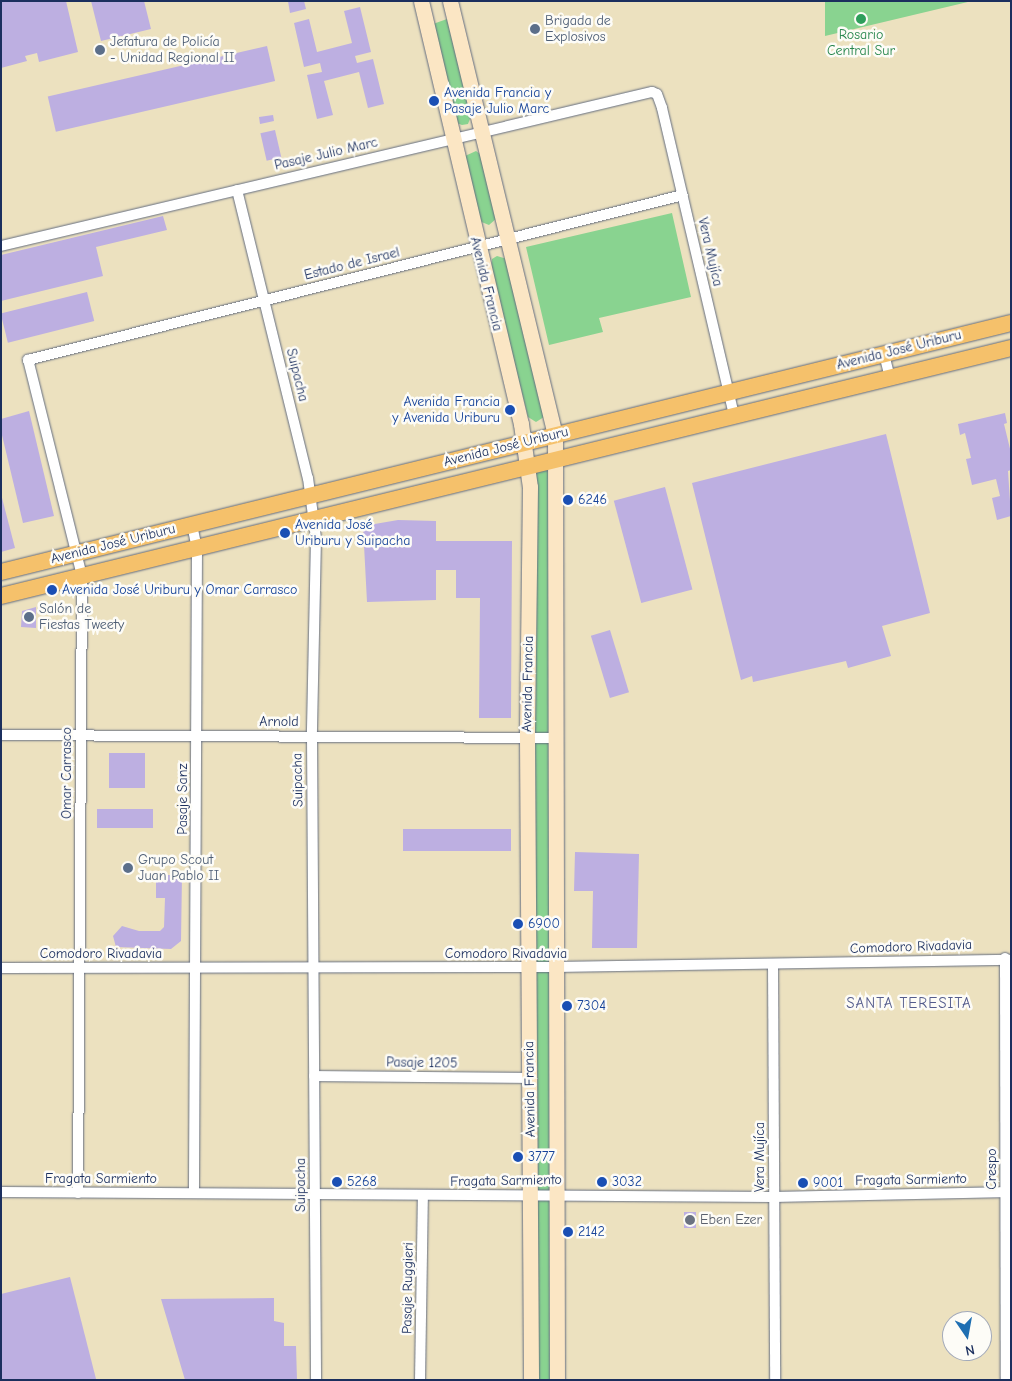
<!DOCTYPE html>
<meta charset="utf-8">
<style>
body{margin:0}
#map{position:relative;width:1012px;height:1381px;overflow:hidden;background:#ece1bf;font-family:"Comic Neue",sans-serif}
div>[style]{position:absolute}
.green>*{inset:0;background:#89d390;transform-origin:0 0}
.building>*{inset:0;background:#bdafe1;transform-origin:0 0}
.roads{filter:drop-shadow(0 0 1px #646d80) drop-shadow(0 0 1px #646d80)}
.street>*{height:10px;margin:-5px;padding:0 5px;transform-origin:5px;border-radius:5px;background:#fff}
.secondary>*{height:15px;margin:-7.5px;padding:0 7.5px;transform-origin:7.5px;border-radius:7.5px;background:#fbe6c4}
.primary>*{height:16px;margin:-8px;padding:0 8px;transform-origin:8px;border-radius:8px;background:#f5c16b}
.dots>*{width:14px;height:14px;translate:-50% -50%;box-sizing:border-box;border:2px solid #fdfcf7;border-radius:50%}
span{translate:-50% -50%;white-space:nowrap;text-align:center;line-height:1.15;-webkit-text-stroke:5px #fdfcf7;paint-order:stroke}
.service-label{font-size:14px;color:#4e5e75}
.left{translate:0 -50%;text-align:left}
.leisure-label{font-size:14px;color:#27864d}
.transit-label{font-size:14px;color:#164399}
.right{translate:-100% -50%;text-align:right}
.street-label{font-size:14px;color:#1b2f5e}
.worship-label{font-size:14px;color:#5b616d}
.neighbourhood-label{font-size:15px;color:#545c8c;letter-spacing:1px}
.frame{position:absolute;inset:0;border:2px solid #1b2f5e;pointer-events:none}
.north{position:absolute;left:942px;top:1311px;width:50px;height:50px;box-sizing:border-box;background:#fdfcf7;border:1px solid #a3aaba;border-radius:50%;rotate:168deg;font-size:14px;font-weight:700;line-height:20px;text-align:center;color:#1b2f5e}
.north::after{content:'';display:block;margin:auto;width:18px;height:22px;background:#1f6fb2;clip-path:polygon(50% 0,100% 100%,50% 72%,0 100%)}
</style>
<div id="map">
<div class="green">
<i style="clip-path:polygon(825px 1px,972px 1px,825px 36px)"></i>
<i style="clip-path:polygon(447px 19px,471px 116px,468px 124px,462px 125px,457px 123px,433px 24px)"></i>
<i style="clip-path:polygon(476px 151px,480px 154px,497px 218px,489px 225px,479px 221px,465px 156px)"></i>
<i style="clip-path:polygon(672px 213px,691px 297px,599px 318px,603px 332px,549px 345px,526px 247px)"></i>
<i style="clip-path:polygon(497px 256px,507px 259px,544px 417px,536px 422px,528px 417px,491px 270px,492px 259px)"></i>
<i style="left:556px;top:461px;width:919px;height:28px;rotate:90deg"></i>
</div>
<div class="building">
<i style="clip-path:polygon(1px 1px,66px 1px,78px 52px,39px 62px,37px 53px,25px 56px,27px 61px,1px 68px)"></i>
<i style="clip-path:polygon(91px 1px,144px 1px,151px 29px,101px 41px)"></i>
<i style="clip-path:polygon(288px 1px,304px 1px,306px 9px,290px 13px)"></i>
<i style="clip-path:polygon(360px 7px,371px 52px,355px 56px,357px 63px,373px 59px,384px 104px,368px 108px,359px 72px,324px 81px,333px 115px,317px 119px,307px 75px,322px 72px,320px 63px,304px 67px,294px 23px,309px 19px,317px 52px,352px 43px,344px 11px)"></i>
<i style="left:267px;top:46px;width:36px;height:225px;rotate:77deg"></i>
<i style="clip-path:polygon(273px 115px,274px 121px,260px 124px,259px 117px)"></i>
<i style="left:275px;top:130px;width:28px;height:15px;rotate:77deg"></i>
<i style="clip-path:polygon(163px 216px,167px 230px,96px 247px,103px 276px,1px 301px,1px 255px)"></i>
<i style="left:87px;top:292px;width:30px;height:89px;rotate:76deg"></i>
<i style="clip-path:polygon(29px 411px,54px 516px,23px 523px,1px 431px,1px 419px)"></i>
<i style="clip-path:polygon(1005px 413px,1007px 423px,1004px 424px,1011px 453px,1011px 470px,1008px 471px,1011px 516px,997px 520px,992px 498px,1000px 496px,996px 479px,972px 485px,966px 459px,971px 458px,965px 433px,960px 435px,958px 424px)"></i>
<i style="clip-path:polygon(886px 434px,930px 613px,882px 626px,891px 656px,848px 668px,846px 661px,753px 682px,752px 676px,741px 680px,692px 483px)"></i>
<i style="left:665px;top:487px;width:106px;height:53px;rotate:75deg"></i>
<i style="clip-path:polygon(1px 494px,15px 548px,1px 552px)"></i>
<i style="clip-path:polygon(398px 520px,436px 521px,436px 541px,512px 541px,511px 718px,479px 718px,480px 598px,456px 598px,456px 570px,436px 570px,436px 600px,367px 602px,363px 526px)"></i>
<i style="clip-path:polygon(36px 607px,36px 628px,21px 627px,22px 611px)"></i>
<i style="left:610px;top:630px;width:65px;height:20px;rotate:73deg"></i>
<i style="left:109px;top:753px;width:36px;height:35px"></i>
<i style="left:153px;top:809px;width:19px;height:56px;rotate:90deg"></i>
<i style="left:511px;top:829px;width:22px;height:108px;rotate:90deg"></i>
<i style="clip-path:polygon(575px 852px,639px 854px,637px 948px,592px 948px,593px 891px,574px 891px)"></i>
<i style="clip-path:polygon(156px 875px,182px 875px,181px 941px,171px 949px,116px 947px,113px 936px,122px 926px,139px 931px,160px 931px,164px 927px,165px 898px,156px 898px)"></i>
<i style="left:684px;top:1212px;width:12px;height:16px"></i>
<i style="clip-path:polygon(70px 1277px,96px 1379px,1px 1380px,1px 1294px)"></i>
<i style="clip-path:polygon(274px 1298px,274px 1321px,284px 1323px,284px 1346px,296px 1346px,297px 1380px,185px 1380px,161px 1299px)"></i>
</div>
<div class="roads">
<div class="street">
<i style="left:237px;top:190px;width:297px;rotate:76.2deg"></i>
<i style="left:308px;top:478px;width:61px;rotate:82.4deg"></i>
<i style="left:316px;top:538px;width:198px;rotate:91.2deg"></i>
<i style="left:312px;top:736px;width:644px;rotate:89.64deg"></i>
<i style="left:1px;top:246px;width:669px;rotate:-13.31deg"></i>
<i style="left:652px;top:92px;width:5px;rotate:22deg"></i>
<i style="left:657px;top:94px;width:15px;rotate:70deg"></i>
<i style="left:662px;top:108px;width:316px;rotate:76.8deg"></i>
<i style="left:884px;top:354px;width:25px;rotate:76deg"></i>
<i style="left:192px;top:525px;width:24px;rotate:78deg"></i>
<i style="left:197px;top:548px;width:645px;rotate:90.27deg"></i>
<i style="left:1px;top:735px;width:555px;rotate:0.31deg"></i>
<i style="left:1005px;top:958px;width:422px;rotate:89.9deg"></i>
<i style="left:773px;top:964px;width:416px;rotate:89.7deg"></i>
<i style="left:1px;top:968px;width:554px;rotate:-0.1deg"></i>
<i style="left:555px;top:967px;width:456px;rotate:-0.9deg"></i>
<i style="left:314px;top:1076px;width:216px;rotate:0.5deg"></i>
<i style="left:1px;top:1192px;width:772px;rotate:0.37deg"></i>
<i style="left:773px;top:1197px;width:238px;rotate:-1.2deg"></i>
<i style="left:78px;top:1193px;width:617px;rotate:-89.63deg"></i>
<i style="left:82px;top:576px;width:223px;rotate:-104deg"></i>
<i style="left:28px;top:360px;width:675px;rotate:-14.14deg"></i>
<i style="left:420px;top:1380px;width:184px;rotate:-89.1deg"></i>
</div>
<div class="secondary">
<i style="left:421px;top:1px;width:435px;rotate:76.7deg"></i>
<i style="left:521px;top:424px;width:64px;rotate:81.9deg"></i>
<i style="left:530px;top:487px;width:251px;rotate:90.7deg"></i>
<i style="left:527px;top:738px;width:642px;rotate:89.64deg"></i>
<i style="left:450px;top:1px;width:447px;rotate:76.4deg"></i>
<i style="left:555px;top:435px;width:945px;rotate:89.88deg"></i>
</div>
<div class="primary">
<i style="left:1px;top:572px;width:1040px;rotate:-13.85deg"></i>
<i style="left:1px;top:596px;width:1040px;rotate:-13.8deg"></i>
</div>
</div>
<div class="dots">
<i style="left:861px;top:19px;background:#2e9e5b"></i>
<i style="left:535px;top:29px;background:#5c6f8a"></i>
<i style="left:100px;top:50px;background:#5c6f8a"></i>
<i style="left:434px;top:101px;background:#1a4fb4"></i>
<i style="left:510px;top:410px;background:#1a4fb4"></i>
<i style="left:568px;top:500px;background:#1a4fb4"></i>
<i style="left:285px;top:533px;background:#1a4fb4"></i>
<i style="left:52px;top:590px;background:#1a4fb4"></i>
<i style="left:29px;top:617px;background:#5c6f8a"></i>
<i style="left:128px;top:868px;background:#5c6f8a"></i>
<i style="left:518px;top:924px;background:#1a4fb4"></i>
<i style="left:567px;top:1006px;background:#1a4fb4"></i>
<i style="left:518px;top:1157px;background:#1a4fb4"></i>
<i style="left:337px;top:1182px;background:#1a4fb4"></i>
<i style="left:602px;top:1182px;background:#1a4fb4"></i>
<i style="left:803px;top:1183px;background:#1a4fb4"></i>
<i style="left:690px;top:1220px;background:#6b7280"></i>
<i style="left:568px;top:1232px;background:#1a4fb4"></i>
</div>
<div class="service-label">
<span class="left" style="left:545px;top:29px">Brigada de<br>Explosivos</span>
<span class="left" style="left:110px;top:50px">Jefatura de Policía<br>- Unidad Regional II</span>
<span class="left" style="left:39px;top:617px">Salón de<br>Fiestas Tweety</span>
<span class="left" style="left:138px;top:868px">Grupo Scout<br>Juan Pablo II</span>
</div>
<div class="leisure-label">
<span style="left:861px;top:43px">Rosario<br>Central Sur</span>
</div>
<div class="transit-label">
<span class="left" style="left:444px;top:101px">Avenida Francia y<br>Pasaje Julio Marc</span>
<span class="right" style="left:500px;top:410px">Avenida Francia<br>y Avenida Uriburu</span>
<span class="left" style="left:578px;top:500px">6246</span>
<span class="left" style="left:295px;top:533px">Avenida José<br>Uriburu y Suipacha</span>
<span class="left" style="left:62px;top:590px">Avenida José Uriburu y Omar Carrasco</span>
<span class="left" style="left:528px;top:924px">6900</span>
<span class="left" style="left:577px;top:1006px">7304</span>
<span class="left" style="left:528px;top:1157px">3777</span>
<span class="left" style="left:347px;top:1182px">5268</span>
<span class="left" style="left:612px;top:1182px">3032</span>
<span class="left" style="left:813px;top:1183px">9001</span>
<span class="left" style="left:578px;top:1232px">2142</span>
</div>
<div class="street-label">
<span style="left:326px;top:154px;rotate:-13deg">Pasaje Julio Marc</span>
<span style="left:710px;top:252px;rotate:77deg">Vera Mujíca</span>
<span style="left:352px;top:264px;rotate:-14deg">Estado de Israel</span>
<span style="left:486px;top:284px;rotate:76deg">Avenida Francia</span>
<span style="left:899px;top:350px;rotate:-14deg">Avenida José Uriburu</span>
<span style="left:297px;top:375px;rotate:76deg">Suipacha</span>
<span style="left:506px;top:447px;rotate:-14deg">Avenida José Uriburu</span>
<span style="left:113px;top:544px;rotate:-14deg">Avenida José Uriburu</span>
<span style="left:528px;top:684px;rotate:-89deg">Avenida Francia</span>
<span style="left:279px;top:722px">Arnold</span>
<span style="left:67px;top:773px;rotate:-90deg">Omar Carrasco</span>
<span style="left:298px;top:780px;rotate:-91deg">Suipacha</span>
<span style="left:183px;top:799px;rotate:-90deg">Pasaje Sanz</span>
<span style="left:911px;top:947px;rotate:-2deg">Comodoro Rivadavia</span>
<span style="left:101px;top:954px">Comodoro Rivadavia</span>
<span style="left:506px;top:954px">Comodoro Rivadavia</span>
<span style="left:422px;top:1063px;rotate:1deg">Pasaje 1205</span>
<span style="left:530px;top:1089px;rotate:-91deg">Avenida Francia</span>
<span style="left:760px;top:1157px;rotate:-90deg">Vera Mujíca</span>
<span style="left:992px;top:1169px;rotate:-90deg">Crespo</span>
<span style="left:101px;top:1179px">Fragata Sarmiento</span>
<span style="left:911px;top:1180px;rotate:-1deg">Fragata Sarmiento</span>
<span style="left:506px;top:1181px;rotate:-1deg">Fragata Sarmiento</span>
<span style="left:301px;top:1185px;rotate:-90deg">Suipacha</span>
<span style="left:408px;top:1288px;rotate:-89deg">Pasaje Ruggieri</span>
</div>
<div class="worship-label">
<span class="left" style="left:700px;top:1220px">Eben Ezer</span>
</div>
<div class="neighbourhood-label">
<span style="left:909px;top:1004px">SANTA TERESITA</span>
</div>
<div class="frame"></div>
<div class="north">N</div>
</div>
